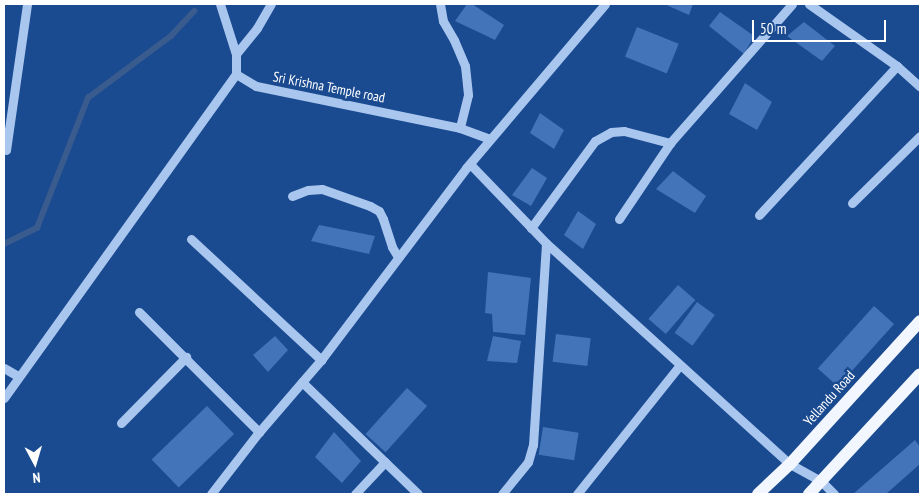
<!DOCTYPE html>
<style>
body{margin:0}
#map{position:relative;width:924px;height:498px;overflow:hidden;background:#1a4a90;font-family:"PT Sans Narrow",sans-serif}
div>[style]{position:absolute}
.stream>*{height:5.5px;margin:-2.75px;padding:0 2.75px;transform-origin:2.75px;border-radius:2.75px;background:#395b8e}
.building>*{inset:0;background:#4373b8;transform-origin:0 0}
.minor>*{height:9px;margin:-4.5px;padding:0 4.5px;transform-origin:4.5px;border-radius:4.5px;background:#a9c6ee}
.major>*{height:12px;margin:-6px;padding:0 6px;transform-origin:6px;border-radius:6px;background:#f1f6ff}
span{translate:-50% -50%;white-space:nowrap;text-align:center;line-height:1.15;-webkit-text-stroke:5px #1a4a90;paint-order:stroke}
.street-label{font-size:14px;color:#fff}
.frame{position:absolute;inset:0;border:5px solid #fff;pointer-events:none}
.north{position:absolute;left:10px;top:438px;width:50px;height:50px;-webkit-text-stroke:4px #1a4a90;paint-order:stroke;rotate:174deg;font-size:14px;font-weight:700;line-height:20px;text-align:center;color:#fff}
.north::after{content:'';display:block;margin:auto;width:18px;height:22px;background:#fff;clip-path:polygon(50% 0,100% 100%,50% 72%,0 100%)}
.scale{position:absolute;left:752px;top:20px;width:134px;height:22px;box-sizing:border-box;border:2px solid #fff;border-top:0;padding-left:6px;font-size:15px;line-height:18px;white-space:nowrap;color:#fff;-webkit-text-stroke:4px #1a4a90;paint-order:stroke}
</style>
<div id="map">
<div class="stream">
<i style="left:4px;top:244px;width:37px;rotate:-26deg"></i>
<i style="left:37px;top:228px;width:140px;rotate:-68.6deg"></i>
<i style="left:88px;top:98px;width:104px;rotate:-36.8deg"></i>
<i style="left:171px;top:36px;width:34px;rotate:-47deg"></i>
</div>
<div class="building">
<i style="clip-path:polygon(467px 4px,472px 4px,504px 25px,495px 40px,455px 21px)"></i>
<i style="clip-path:polygon(664px 4px,693px 4px,689px 15px)"></i>
<i style="clip-path:polygon(720px 12px,754px 36px,744px 54px,709px 26px)"></i>
<i style="clip-path:polygon(804px 22px,835px 46px,822px 61px,787px 36px)"></i>
<i style="left:637px;top:27px;width:45px;height:32px;rotate:22deg"></i>
<i style="clip-path:polygon(745px 83px,772px 102px,757px 130px,729px 114px)"></i>
<i style="clip-path:polygon(540px 113px,564px 130px,554px 149px,530px 133px)"></i>
<i style="clip-path:polygon(532px 168px,547px 178px,531px 206px,512px 195px)"></i>
<i style="clip-path:polygon(673px 171px,706px 196px,695px 213px,656px 189px)"></i>
<i style="clip-path:polygon(578px 211px,596px 224px,583px 249px,564px 235px)"></i>
<i style="clip-path:polygon(319px 225px,375px 236px,369px 254px,311px 241px)"></i>
<i style="clip-path:polygon(488px 272px,531px 278px,525px 335px,493px 332px,492px 314px,485px 313px)"></i>
<i style="left:678px;top:285px;width:23px;height:45px;rotate:41deg"></i>
<i style="left:697px;top:302px;width:22px;height:38px;rotate:36deg"></i>
<i style="left:874px;top:306px;width:27px;height:84px;rotate:42deg"></i>
<i style="left:556px;top:334px;width:35px;height:28px;rotate:7deg"></i>
<i style="clip-path:polygon(275px 336px,288px 350px,268px 372px,253px 355px)"></i>
<i style="clip-path:polygon(493px 336px,521px 341px,517px 363px,487px 361px)"></i>
<i style="left:407px;top:388px;width:27px;height:62px;rotate:42deg"></i>
<i style="left:207px;top:406px;width:39px;height:77px;rotate:46deg"></i>
<i style="left:543px;top:427px;width:36px;height:28px;rotate:9deg"></i>
<i style="clip-path:polygon(334px 432px,361px 461px,342px 483px,315px 457px)"></i>
<i style="clip-path:polygon(915px 440px,920px 447px,920px 464px,886px 494px,853px 494px)"></i>
</div>
<div class="minor">
<i style="left:220px;top:4px;width:52px;rotate:72.3deg"></i>
<i style="left:236px;top:54px;width:20px;rotate:90deg"></i>
<i style="left:236px;top:74px;width:23px;rotate:31deg"></i>
<i style="left:256px;top:86px;width:208px;rotate:11.6deg"></i>
<i style="left:460px;top:128px;width:32px;rotate:20deg"></i>
<i style="left:440px;top:4px;width:17px;rotate:80deg"></i>
<i style="left:443px;top:21px;width:22px;rotate:60deg"></i>
<i style="left:454px;top:40px;width:28px;rotate:67deg"></i>
<i style="left:465px;top:66px;width:29px;rotate:84deg"></i>
<i style="left:468px;top:95px;width:34px;rotate:104deg"></i>
<i style="left:809px;top:4px;width:108px;rotate:35.2deg"></i>
<i style="left:897px;top:66px;width:31px;rotate:42deg"></i>
<i style="left:236px;top:54px;width:33px;rotate:-51deg"></i>
<i style="left:257px;top:28px;width:28px;rotate:-60deg"></i>
<i style="left:6px;top:150px;width:148px;rotate:-81.8deg"></i>
<i style="left:470px;top:164px;width:110px;rotate:46.1deg"></i>
<i style="left:546px;top:243px;width:329px;rotate:42.2deg"></i>
<i style="left:790px;top:464px;width:37px;rotate:29deg"></i>
<i style="left:822px;top:482px;width:17px;rotate:45deg"></i>
<i style="left:292px;top:196px;width:17px;rotate:-21deg"></i>
<i style="left:308px;top:190px;width:14px;rotate:-4deg"></i>
<i style="left:322px;top:189px;width:51px;rotate:19.5deg"></i>
<i style="left:370px;top:206px;width:10px;rotate:29deg"></i>
<i style="left:379px;top:211px;width:9px;rotate:63deg"></i>
<i style="left:383px;top:219px;width:29px;rotate:72deg"></i>
<i style="left:392px;top:247px;width:12px;rotate:59deg"></i>
<i style="left:852px;top:203px;width:95px;rotate:-44.6deg"></i>
<i style="left:759px;top:215px;width:203px;rotate:-47.2deg"></i>
<i style="left:619px;top:219px;width:92px;rotate:-56.1deg"></i>
<i style="left:670px;top:143px;width:185px;rotate:-48.7deg"></i>
<i style="left:531px;top:228px;width:108px;rotate:-53.7deg"></i>
<i style="left:595px;top:141px;width:18px;rotate:-29deg"></i>
<i style="left:611px;top:132px;width:13px;rotate:-4deg"></i>
<i style="left:624px;top:131px;width:48px;rotate:14.6deg"></i>
<i style="left:191px;top:239px;width:178px;rotate:42.9deg"></i>
<i style="left:139px;top:312px;width:170px;rotate:45deg"></i>
<i style="left:4px;top:368px;width:16px;rotate:30deg"></i>
<i style="left:302px;top:382px;width:161px;rotate:44deg"></i>
<i style="left:4px;top:398px;width:398px;rotate:-54.4deg"></i>
<i style="left:121px;top:423px;width:93px;rotate:-45.4deg"></i>
<i style="left:211px;top:494px;width:78px;rotate:-52.3deg"></i>
<i style="left:259px;top:432px;width:95px;rotate:-49.3deg"></i>
<i style="left:321px;top:360px;width:241px;rotate:-52.9deg"></i>
<i style="left:466px;top:168px;width:215px;rotate:-49.7deg"></i>
<i style="left:355px;top:494px;width:44px;rotate:-46.8deg"></i>
<i style="left:502px;top:494px;width:41px;rotate:-50.9deg"></i>
<i style="left:528px;top:462px;width:18px;rotate:-74deg"></i>
<i style="left:533px;top:445px;width:202px;rotate:-86.3deg"></i>
<i style="left:577px;top:494px;width:165px;rotate:-51.4deg"></i>
</div>
<div class="major">
<i style="left:758px;top:494px;width:44px;rotate:-43.2deg"></i>
<i style="left:790px;top:464px;width:193px;rotate:-47.7deg"></i>
<i style="left:809px;top:494px;width:163px;rotate:-47.2deg"></i>
</div>
<div class="street-label">
<span style="left:329px;top:87px;rotate:11deg">Sri Krishna Temple road</span>
<span style="left:829px;top:398px;rotate:-48deg">Yellandu Road</span>
</div>
<div class="frame"></div>
<div class="north">N</div>
<div class="scale">50 m</div>
</div>
